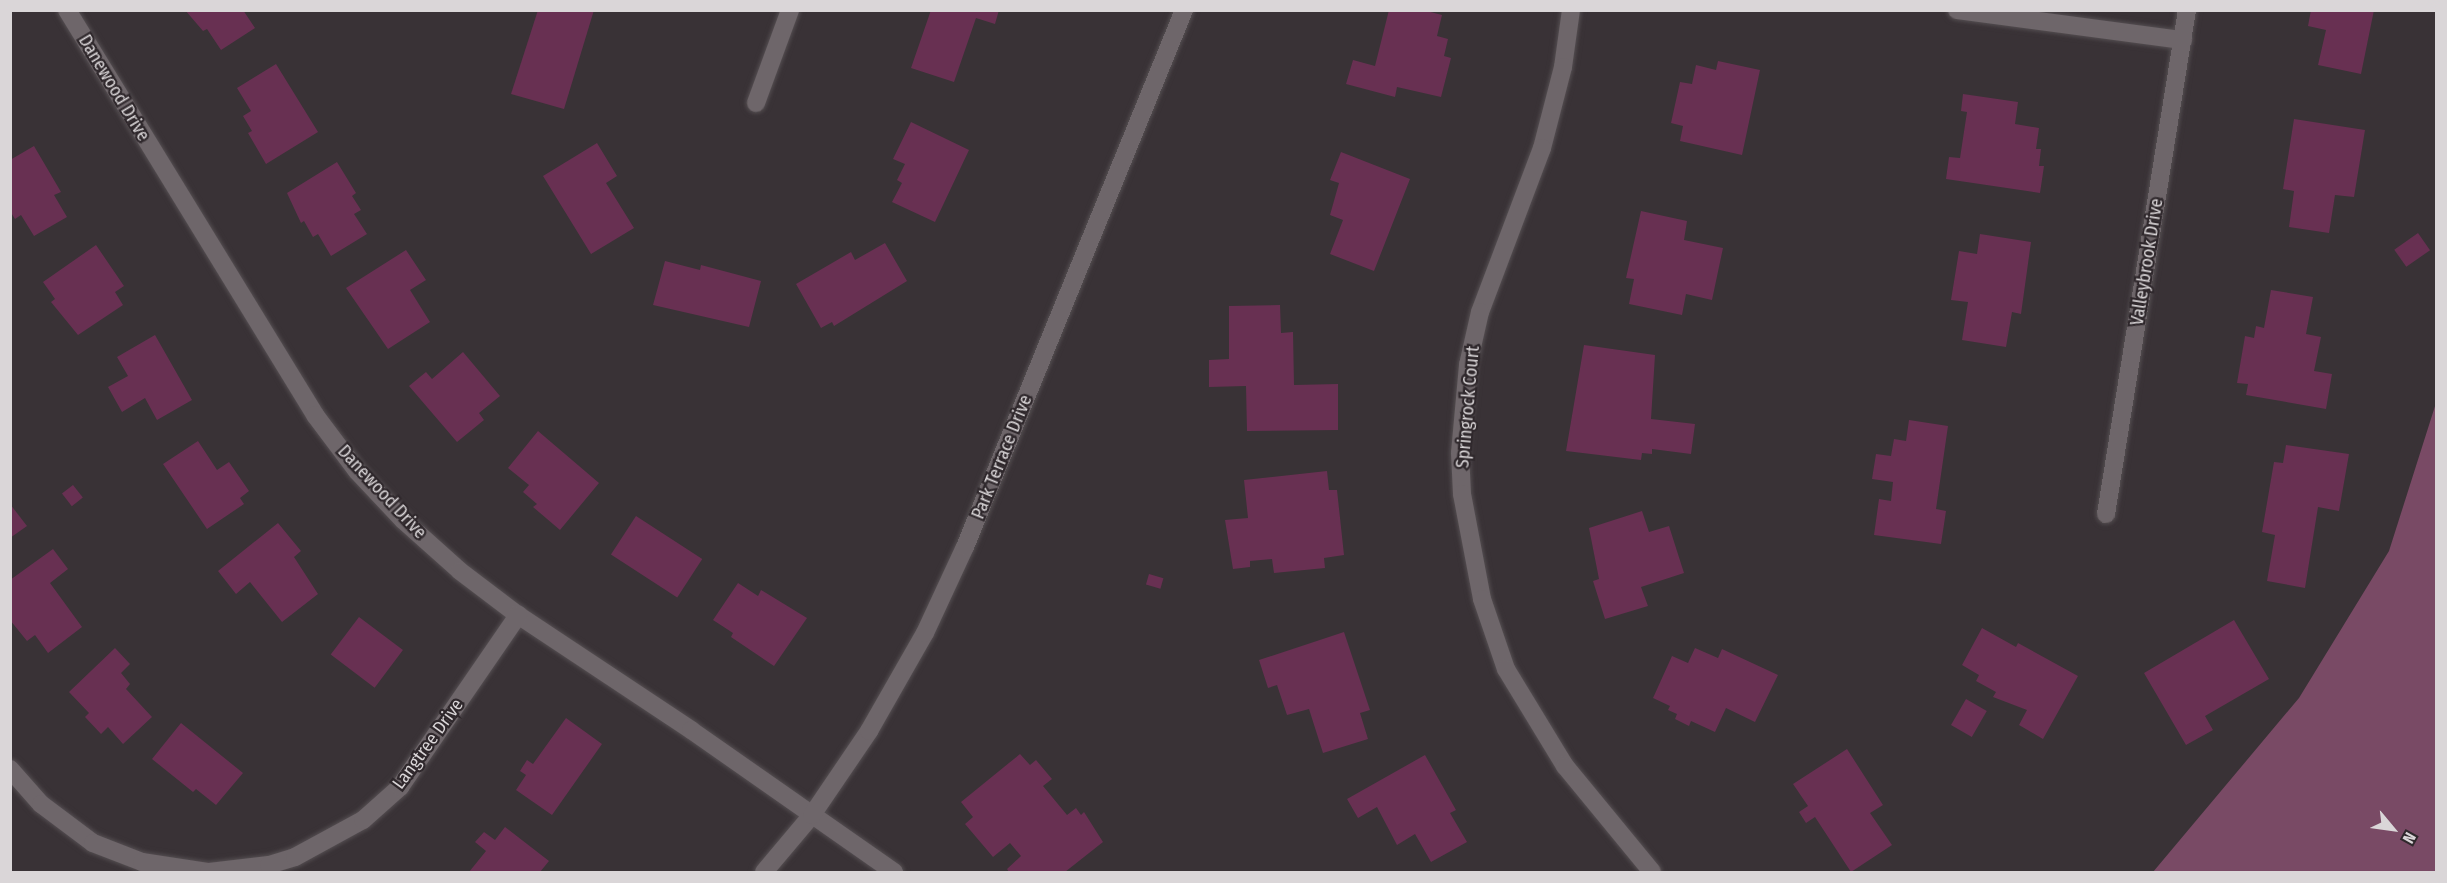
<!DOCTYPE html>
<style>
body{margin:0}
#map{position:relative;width:2447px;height:883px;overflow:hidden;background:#393236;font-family:"Fira Sans Condensed",sans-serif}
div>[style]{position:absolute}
.green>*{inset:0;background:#794a65}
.building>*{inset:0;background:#683052;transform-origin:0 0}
.roads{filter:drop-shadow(0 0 2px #544e51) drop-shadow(0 0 2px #544e51)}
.street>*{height:18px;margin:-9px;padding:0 9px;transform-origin:9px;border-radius:9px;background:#6e666a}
.secondary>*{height:18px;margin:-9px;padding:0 9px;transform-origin:9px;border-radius:9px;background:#6e666a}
span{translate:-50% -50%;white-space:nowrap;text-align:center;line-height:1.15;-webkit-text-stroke:4.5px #2f282c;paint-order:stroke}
.street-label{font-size:18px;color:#dad6d8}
.frame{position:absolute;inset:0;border:12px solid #dad6d8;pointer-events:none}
.north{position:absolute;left:2363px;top:799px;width:60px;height:60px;-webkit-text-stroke:4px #2f282c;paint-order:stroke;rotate:119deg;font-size:16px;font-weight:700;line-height:24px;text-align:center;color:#dad6d8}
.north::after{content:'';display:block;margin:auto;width:21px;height:27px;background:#dad6d8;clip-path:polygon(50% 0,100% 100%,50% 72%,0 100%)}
</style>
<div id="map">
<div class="green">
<i style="clip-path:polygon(2436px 403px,2436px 872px,2153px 872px,2299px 698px,2389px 551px)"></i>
</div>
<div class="building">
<i style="clip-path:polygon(185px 10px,243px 10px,255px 28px,221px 50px,207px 29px,203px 31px)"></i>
<i style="clip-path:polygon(538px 10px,594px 10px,564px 109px,511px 94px)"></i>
<i style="clip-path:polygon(931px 10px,999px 10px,995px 24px,976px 18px,954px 82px,911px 68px)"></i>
<i style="clip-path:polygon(1389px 10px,1423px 10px,1442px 15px,1437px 36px,1448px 39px,1444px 56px,1451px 58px,1441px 97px,1397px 87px,1395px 97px,1346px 84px,1353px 60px,1375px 66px)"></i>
<i style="clip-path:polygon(2311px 10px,2374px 10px,2361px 74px,2318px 65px,2326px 30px,2308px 26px)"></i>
<i style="clip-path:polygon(1718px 61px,1760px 70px,1742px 155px,1680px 141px,1683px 126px,1671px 123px,1680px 82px,1692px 84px,1696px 65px,1716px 70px)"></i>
<i style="clip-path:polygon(276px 64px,318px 132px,266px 164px,248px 133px,252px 131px,243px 116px,251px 111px,237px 88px)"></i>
<i style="clip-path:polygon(1963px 94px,2018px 102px,2015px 124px,2039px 128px,2036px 149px,2041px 149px,2039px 166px,2044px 166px,2040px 193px,1946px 179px,1949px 157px,1960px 158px,1967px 112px,1961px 111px)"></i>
<i style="clip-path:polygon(2294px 119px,2365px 130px,2354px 197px,2335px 195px,2329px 233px,2289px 227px,2294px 191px,2283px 189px)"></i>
<i style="clip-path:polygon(911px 122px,969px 150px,935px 222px,892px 202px,902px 183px,897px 180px,905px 164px,893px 159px)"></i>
<i style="clip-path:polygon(597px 143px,617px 176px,606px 183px,634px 228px,591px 254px,543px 176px)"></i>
<i style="clip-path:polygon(34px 146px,61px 192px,54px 195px,67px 217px,34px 236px,21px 215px,15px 219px,10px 211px,10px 160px)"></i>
<i style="clip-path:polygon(1341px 152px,1410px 179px,1374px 271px,1330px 254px,1343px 220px,1330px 215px,1339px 183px,1330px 180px)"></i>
<i style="clip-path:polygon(337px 162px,356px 193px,352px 196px,361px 210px,354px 214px,367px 234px,331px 256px,318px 234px,313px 237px,304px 221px,301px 223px,287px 193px)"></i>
<i style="clip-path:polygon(1641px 211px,1687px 221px,1684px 240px,1723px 248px,1712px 300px,1686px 294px,1682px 315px,1629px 304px,1634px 279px,1626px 278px)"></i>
<i style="left:2418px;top:233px;width:21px;height:29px;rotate:55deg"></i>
<i style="clip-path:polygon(1980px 234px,2031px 242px,2021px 314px,2012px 312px,2006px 347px,1962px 340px,1968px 302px,1951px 300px,1959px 251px,1977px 254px)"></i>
<i style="clip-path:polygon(885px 243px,907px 281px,834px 326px,832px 322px,821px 328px,796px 284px,851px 252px,855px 260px)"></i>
<i style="clip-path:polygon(96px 245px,124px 286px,115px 292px,123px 305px,78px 335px,51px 302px,55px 299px,43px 282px)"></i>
<i style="clip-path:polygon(406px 250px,426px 280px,410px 290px,430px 322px,388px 349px,346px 288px)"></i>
<i style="clip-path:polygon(665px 261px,700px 270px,701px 265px,761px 281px,749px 327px,653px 305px)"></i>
<i style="clip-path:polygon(2271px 290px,2313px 297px,2306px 334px,2321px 337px,2314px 371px,2332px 374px,2326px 409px,2246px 395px,2248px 384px,2237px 383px,2245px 336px,2254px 338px,2256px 326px,2264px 328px)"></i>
<i style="clip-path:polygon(1280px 305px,1281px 333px,1293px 332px,1294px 385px,1338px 384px,1338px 430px,1247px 431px,1246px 386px,1209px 387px,1209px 360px,1229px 359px,1229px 306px)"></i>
<i style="clip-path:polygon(155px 335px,192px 400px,157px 420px,145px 398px,122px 412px,108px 387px,128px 376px,117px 357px)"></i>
<i style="clip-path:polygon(1584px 345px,1655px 355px,1651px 419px,1695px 424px,1691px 454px,1652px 449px,1652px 454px,1642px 453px,1641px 460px,1566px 451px)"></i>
<i style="clip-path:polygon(463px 352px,500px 396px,479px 413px,484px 420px,457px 442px,409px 386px,426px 372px,432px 379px)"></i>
<i style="clip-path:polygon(1909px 420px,1948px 426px,1936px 509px,1946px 511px,1941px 544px,1874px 535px,1879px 499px,1891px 501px,1893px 482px,1872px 479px,1876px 454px,1891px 456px,1894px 439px,1906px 441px)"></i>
<i style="clip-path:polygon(538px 431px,599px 483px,560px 530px,533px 507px,537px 504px,523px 492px,529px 485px,508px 468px)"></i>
<i style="clip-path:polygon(198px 441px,217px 470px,229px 462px,249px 491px,240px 498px,244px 504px,207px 529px,163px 464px)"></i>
<i style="clip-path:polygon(2286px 445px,2349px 454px,2339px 511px,2318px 507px,2305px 588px,2267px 581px,2275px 535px,2262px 532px,2274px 462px,2283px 463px)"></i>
<i style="clip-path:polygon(1327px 471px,1329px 490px,1337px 490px,1344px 555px,1324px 558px,1325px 568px,1274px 573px,1272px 559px,1250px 561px,1250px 567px,1233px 569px,1225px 520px,1248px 518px,1244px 480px)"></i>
<i style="left:73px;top:485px;width:16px;height:14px;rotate:52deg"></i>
<i style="clip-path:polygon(10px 504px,27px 526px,10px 538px)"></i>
<i style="clip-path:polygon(1642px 511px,1649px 532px,1669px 526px,1684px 573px,1641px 587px,1648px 606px,1605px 619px,1593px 581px,1599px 579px,1589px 528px)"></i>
<i style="left:636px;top:516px;width:79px;height:46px;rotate:33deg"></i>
<i style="clip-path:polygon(278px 523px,301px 551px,294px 557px,318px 594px,282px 622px,250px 582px,236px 594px,218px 571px)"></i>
<i style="clip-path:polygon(53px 549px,68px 569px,50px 583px,82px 627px,48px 653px,35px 635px,27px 641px,10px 620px,10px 580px)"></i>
<i style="left:1149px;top:574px;width:15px;height:11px;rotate:16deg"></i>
<i style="clip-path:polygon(738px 583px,758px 596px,761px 590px,807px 618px,774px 666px,731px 637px,733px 633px,713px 620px)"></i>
<i style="left:359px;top:617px;width:55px;height:47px;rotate:37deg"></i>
<i style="clip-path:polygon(2234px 620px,2269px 679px,2205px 716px,2213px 730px,2186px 745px,2144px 673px)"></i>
<i style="clip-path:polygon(1982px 628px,2016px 647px,2018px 643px,2078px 676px,2043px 739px,2019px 725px,2027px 710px,1993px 697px,1996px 692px,1976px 681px,1979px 675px,1962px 665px)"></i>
<i style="clip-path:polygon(1344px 632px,1370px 710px,1360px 713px,1368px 739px,1323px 753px,1309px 709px,1287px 715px,1277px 685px,1268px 688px,1259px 660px)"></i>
<i style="clip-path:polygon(115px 648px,130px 664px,121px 673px,130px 684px,126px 689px,152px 717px,123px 744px,108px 727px,101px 734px,85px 717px,89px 713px,69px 692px)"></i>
<i style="clip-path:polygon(1695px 648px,1718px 658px,1722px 649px,1778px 675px,1755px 722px,1726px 708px,1715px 732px,1691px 721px,1689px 726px,1675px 719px,1677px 714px,1668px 710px,1670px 706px,1653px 698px,1672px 656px,1688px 663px)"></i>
<i style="left:1966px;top:699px;width:24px;height:30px;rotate:30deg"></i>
<i style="clip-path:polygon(566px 718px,602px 744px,552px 815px,516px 790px,526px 775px,520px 771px,527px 760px,533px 764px)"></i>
<i style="clip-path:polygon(181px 723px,243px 773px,216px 805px,196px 789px,193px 792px,152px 759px)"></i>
<i style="clip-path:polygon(1847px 749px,1883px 805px,1870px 813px,1892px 845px,1851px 872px,1815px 817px,1806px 823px,1799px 812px,1808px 806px,1793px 784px)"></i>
<i style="clip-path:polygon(1020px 754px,1030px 765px,1036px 760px,1052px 779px,1043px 786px,1067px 815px,1076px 808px,1081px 815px,1084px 812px,1103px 842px,1065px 872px,1009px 872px,1007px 869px,1021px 856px,1010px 843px,993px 857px,965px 824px,973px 817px,961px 802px)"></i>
<i style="clip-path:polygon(1425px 755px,1456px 810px,1450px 813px,1467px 842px,1431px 862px,1415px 834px,1397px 845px,1377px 807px,1358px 818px,1347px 799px)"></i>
<i style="clip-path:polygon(505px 827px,549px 861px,540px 872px,469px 872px,486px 851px,475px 842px,484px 832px,495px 840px)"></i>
</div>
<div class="roads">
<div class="street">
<i style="left:67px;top:10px;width:475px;rotate:58.5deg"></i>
<i style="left:315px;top:415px;width:70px;rotate:53.1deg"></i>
<i style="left:357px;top:471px;width:67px;rotate:46.8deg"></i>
<i style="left:403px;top:520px;width:76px;rotate:41.8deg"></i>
<i style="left:460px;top:571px;width:73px;rotate:37.2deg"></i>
<i style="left:518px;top:615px;width:208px;rotate:33.6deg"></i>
<i style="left:691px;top:730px;width:248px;rotate:35deg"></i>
<i style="left:1571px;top:10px;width:58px;rotate:98deg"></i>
<i style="left:1563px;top:67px;width:84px;rotate:104.5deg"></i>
<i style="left:1542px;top:148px;width:175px;rotate:110.7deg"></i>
<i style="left:1480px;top:312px;width:54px;rotate:102.8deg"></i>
<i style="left:1468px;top:365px;width:88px;rotate:95.2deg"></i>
<i style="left:1460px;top:453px;width:41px;rotate:87.2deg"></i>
<i style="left:1462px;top:494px;width:107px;rotate:79.2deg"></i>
<i style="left:1482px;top:599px;width:74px;rotate:71.1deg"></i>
<i style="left:1506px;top:669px;width:114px;rotate:58.7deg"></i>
<i style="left:1565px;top:766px;width:137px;rotate:50.6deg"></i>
<i style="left:1957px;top:10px;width:228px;rotate:7.6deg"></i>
<i style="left:756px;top:103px;width:99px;rotate:-69.9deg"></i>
<i style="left:2106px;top:514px;width:510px;rotate:-80.87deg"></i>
<i style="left:10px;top:769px;width:47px;rotate:48.5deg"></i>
<i style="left:41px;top:804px;width:65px;rotate:36.9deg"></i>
<i style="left:93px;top:843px;width:53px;rotate:21.2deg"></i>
<i style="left:142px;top:862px;width:68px;rotate:8.5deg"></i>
<i style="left:209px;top:872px;width:60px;rotate:-6.7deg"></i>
<i style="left:269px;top:865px;width:27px;rotate:-17deg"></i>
<i style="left:295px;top:857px;width:77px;rotate:-28.6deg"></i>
<i style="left:363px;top:820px;width:50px;rotate:-41.7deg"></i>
<i style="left:400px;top:787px;width:209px;rotate:-55.5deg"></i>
</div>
<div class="secondary">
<i style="left:764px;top:872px;width:75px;rotate:-49.9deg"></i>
<i style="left:812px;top:815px;width:102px;rotate:-55.8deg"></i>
<i style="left:869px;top:731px;width:113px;rotate:-60.3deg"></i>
<i style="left:925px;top:633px;width:95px;rotate:-65.1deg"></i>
<i style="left:965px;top:547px;width:580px;rotate:-67.81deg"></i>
</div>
</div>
<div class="street-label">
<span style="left:114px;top:88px;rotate:59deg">Danewood Drive</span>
<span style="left:2147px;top:262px;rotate:-81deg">Valleybrook Drive</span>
<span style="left:1468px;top:407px;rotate:-85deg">Springrock Court</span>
<span style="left:1002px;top:457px;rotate:-68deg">Park Terrace Drive</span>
<span style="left:382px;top:492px;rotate:47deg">Danewood Drive</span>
<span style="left:428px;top:744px;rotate:-54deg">Langtree Drive</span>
</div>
<div class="frame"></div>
<div class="north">N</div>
</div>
